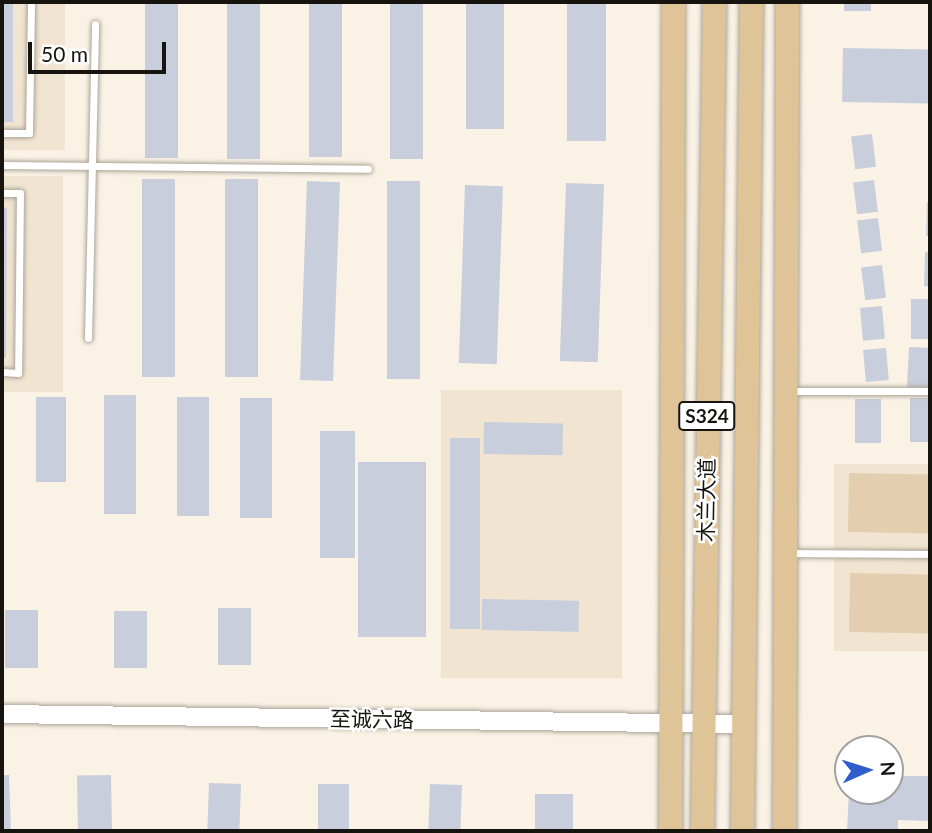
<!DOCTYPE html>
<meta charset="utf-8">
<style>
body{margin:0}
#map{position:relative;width:932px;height:833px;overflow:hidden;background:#faf2e5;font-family:Lato,"Noto Sans SC",sans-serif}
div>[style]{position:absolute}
.built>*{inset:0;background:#f1e5d2;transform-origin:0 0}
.green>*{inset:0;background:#e3cfb0;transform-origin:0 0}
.building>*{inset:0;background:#c8cedb;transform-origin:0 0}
.roads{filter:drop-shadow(0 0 2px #aca498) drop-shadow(0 0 2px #aca498)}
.service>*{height:7px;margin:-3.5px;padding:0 3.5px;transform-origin:3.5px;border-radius:3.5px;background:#fff}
.tertiary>*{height:18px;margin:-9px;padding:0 9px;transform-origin:9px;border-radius:9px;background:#fff}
.primary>*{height:23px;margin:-11.5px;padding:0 11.5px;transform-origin:11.5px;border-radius:11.5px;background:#dfc498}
span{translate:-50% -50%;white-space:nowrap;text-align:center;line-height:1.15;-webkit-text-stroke:5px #fff;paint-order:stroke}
.shield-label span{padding:2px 5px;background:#fff;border:2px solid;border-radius:5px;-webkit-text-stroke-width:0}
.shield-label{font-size:19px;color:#171410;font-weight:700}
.street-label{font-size:21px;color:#171410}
.frame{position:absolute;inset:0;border:4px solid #171410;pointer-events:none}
.north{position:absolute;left:834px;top:735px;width:70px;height:70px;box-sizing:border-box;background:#fff;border:2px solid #a2a19f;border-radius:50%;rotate:87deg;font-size:19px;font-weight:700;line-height:28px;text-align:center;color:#171410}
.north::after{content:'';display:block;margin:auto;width:24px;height:32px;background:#2f5dcc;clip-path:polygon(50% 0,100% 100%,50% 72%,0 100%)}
.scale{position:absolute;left:28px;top:42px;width:138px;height:32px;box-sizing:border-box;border:4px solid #171410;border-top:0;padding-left:9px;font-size:21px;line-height:24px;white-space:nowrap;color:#171410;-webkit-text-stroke:5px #fff;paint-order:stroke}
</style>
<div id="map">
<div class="built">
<i style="left:2px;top:2px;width:63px;height:148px"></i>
<i style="left:2px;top:176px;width:61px;height:216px"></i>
<i style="left:441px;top:390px;width:181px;height:288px"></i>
<i style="left:930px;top:464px;width:187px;height:96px;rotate:90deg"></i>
</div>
<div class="green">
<i style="left:849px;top:473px;width:81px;height:59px;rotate:1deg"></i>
<i style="left:850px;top:573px;width:80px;height:59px;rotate:1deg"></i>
</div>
<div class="building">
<i style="left:2px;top:2px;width:11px;height:120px"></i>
<i style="left:145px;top:2px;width:33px;height:156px"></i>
<i style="left:227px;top:2px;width:33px;height:157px"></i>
<i style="left:309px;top:2px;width:33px;height:155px"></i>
<i style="left:390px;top:2px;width:33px;height:157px"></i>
<i style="left:466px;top:2px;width:38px;height:127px"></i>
<i style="left:567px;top:2px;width:39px;height:139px"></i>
<i style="left:844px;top:2px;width:27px;height:9px"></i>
<i style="left:843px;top:48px;width:87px;height:54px;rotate:1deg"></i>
<i style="left:872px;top:134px;width:33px;height:21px;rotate:83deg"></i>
<i style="left:142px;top:179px;width:33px;height:198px"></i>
<i style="left:225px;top:179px;width:33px;height:198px"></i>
<i style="left:874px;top:180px;width:32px;height:21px;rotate:83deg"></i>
<i style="left:307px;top:181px;width:33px;height:199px;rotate:2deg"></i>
<i style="left:387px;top:181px;width:33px;height:198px"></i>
<i style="left:566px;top:183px;width:38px;height:178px;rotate:2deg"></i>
<i style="left:465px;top:185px;width:38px;height:178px;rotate:2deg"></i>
<i style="clip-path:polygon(927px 202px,930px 202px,930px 236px,926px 236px)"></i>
<i style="clip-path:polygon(2px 208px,7px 208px,6px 358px,2px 358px)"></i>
<i style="left:878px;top:218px;width:33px;height:21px;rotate:83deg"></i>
<i style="clip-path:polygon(925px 252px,930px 252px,930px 287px,924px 286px)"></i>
<i style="left:882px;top:265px;width:33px;height:21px;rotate:83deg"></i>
<i style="left:911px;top:299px;width:19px;height:40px"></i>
<i style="left:882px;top:306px;width:33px;height:22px;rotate:85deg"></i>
<i style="left:909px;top:347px;width:21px;height:40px;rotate:3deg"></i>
<i style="left:886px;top:348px;width:32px;height:23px;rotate:85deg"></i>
<i style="left:104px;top:395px;width:32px;height:119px"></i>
<i style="left:36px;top:397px;width:30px;height:85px"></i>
<i style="left:177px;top:397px;width:32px;height:119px"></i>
<i style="left:272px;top:398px;width:120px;height:32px;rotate:90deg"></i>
<i style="left:930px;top:398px;width:44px;height:20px;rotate:90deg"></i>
<i style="left:881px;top:399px;width:44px;height:26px;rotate:90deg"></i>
<i style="left:484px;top:422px;width:79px;height:32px;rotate:1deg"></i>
<i style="left:320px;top:431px;width:35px;height:127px"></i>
<i style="left:450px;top:438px;width:30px;height:191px"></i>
<i style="left:358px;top:462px;width:68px;height:175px"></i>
<i style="left:482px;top:599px;width:97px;height:31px;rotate:1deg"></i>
<i style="left:218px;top:608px;width:33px;height:57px"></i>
<i style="left:5px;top:610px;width:33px;height:58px"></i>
<i style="left:114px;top:611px;width:33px;height:57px"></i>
<i style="clip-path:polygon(2px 775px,9px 775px,11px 831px,2px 831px)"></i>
<i style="left:111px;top:775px;width:56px;height:34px;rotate:89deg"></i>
<i style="clip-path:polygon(890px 776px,930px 776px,930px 821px,898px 820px,898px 831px,847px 831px,849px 791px,890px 791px)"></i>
<i style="left:209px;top:783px;width:32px;height:48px;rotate:2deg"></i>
<i style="left:318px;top:784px;width:31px;height:47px"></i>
<i style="left:430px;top:784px;width:32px;height:47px;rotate:2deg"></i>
<i style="left:535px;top:794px;width:38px;height:37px"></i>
</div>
<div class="roads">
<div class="service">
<i style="left:2px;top:133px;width:27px"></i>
<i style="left:29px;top:133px;width:131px;rotate:-89.1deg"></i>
<i style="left:2px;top:165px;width:366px;rotate:0.6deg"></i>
<i style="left:2px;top:193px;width:18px"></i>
<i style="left:20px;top:193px;width:180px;rotate:90.6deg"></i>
<i style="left:18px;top:373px;width:16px;rotate:-176deg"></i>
<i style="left:88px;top:338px;width:314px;rotate:-88.7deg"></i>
<i style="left:787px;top:391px;width:143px"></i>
<i style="left:787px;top:553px;width:143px;rotate:0.4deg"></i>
</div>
<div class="tertiary">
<i style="left:2px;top:714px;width:739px;rotate:0.78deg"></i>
</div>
<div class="primary">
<i style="left:670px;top:831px;width:829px;rotate:-89.79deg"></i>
<i style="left:702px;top:831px;width:829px;rotate:-89.17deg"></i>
<i style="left:742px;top:831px;width:829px;rotate:-89.38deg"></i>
<i style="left:784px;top:831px;width:829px;rotate:-89.79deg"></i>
</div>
</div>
<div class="shield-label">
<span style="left:707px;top:416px">S324</span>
</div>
<div class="street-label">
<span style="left:706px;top:500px;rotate:-89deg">木兰大道</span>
<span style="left:372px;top:719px;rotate:1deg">至诚六路</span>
</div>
<div class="frame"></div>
<div class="north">N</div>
<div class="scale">50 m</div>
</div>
